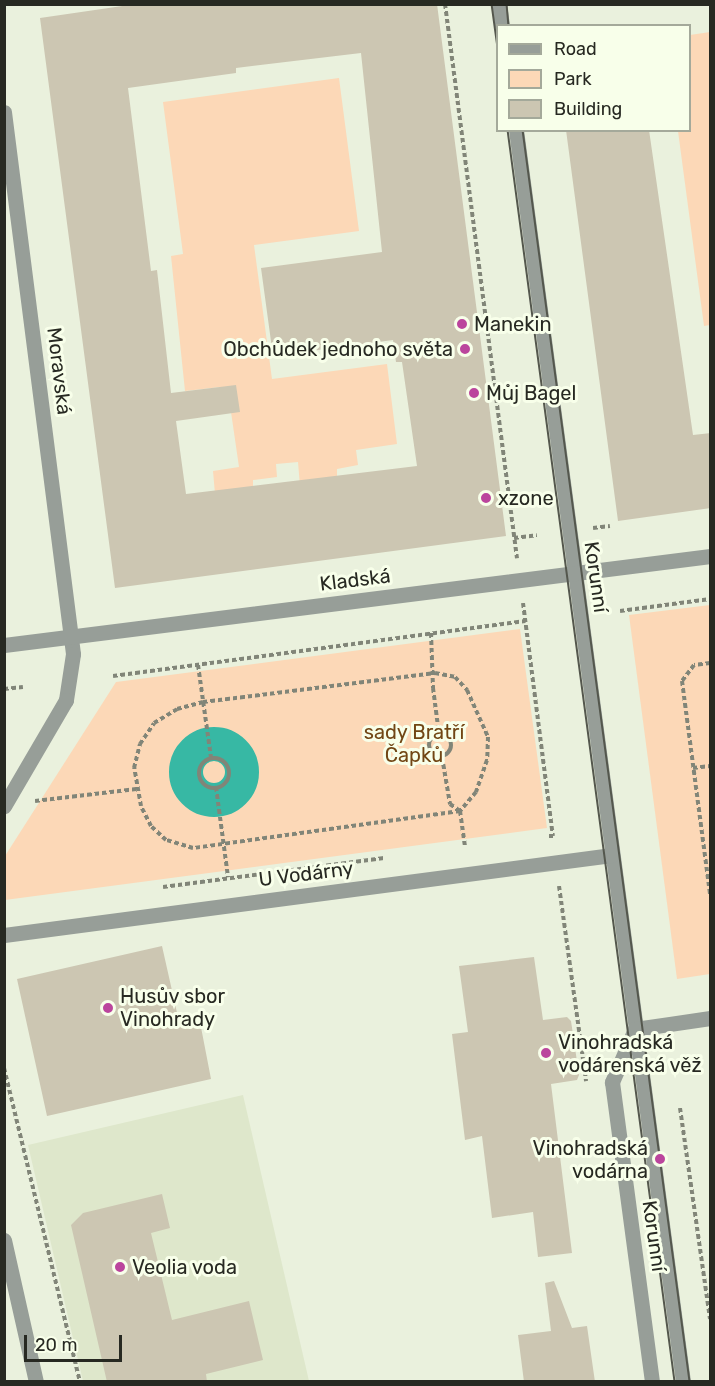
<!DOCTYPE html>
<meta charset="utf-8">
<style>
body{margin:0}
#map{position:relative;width:715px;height:1386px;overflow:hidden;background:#eaf1dd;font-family:Rubik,sans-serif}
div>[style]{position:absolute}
.built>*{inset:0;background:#dee7cb}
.green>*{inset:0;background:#fcd8b7}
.canal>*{height:34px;margin:-17px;padding:0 17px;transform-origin:17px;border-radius:17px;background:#37b8a4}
.canal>.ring{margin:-17px;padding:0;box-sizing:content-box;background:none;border:34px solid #37b8a4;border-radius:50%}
.building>*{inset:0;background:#ccc6b2}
.path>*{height:4px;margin-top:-2px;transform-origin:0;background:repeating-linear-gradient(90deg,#818578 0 4.5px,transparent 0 7.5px)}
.path>.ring{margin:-2px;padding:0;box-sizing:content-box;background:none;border:4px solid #818578;border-radius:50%}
.minor>*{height:15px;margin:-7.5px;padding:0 7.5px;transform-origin:7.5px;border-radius:7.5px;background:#979e98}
.tram>*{height:1.5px;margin:-0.75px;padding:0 0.75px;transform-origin:0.75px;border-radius:0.75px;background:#54574d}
.dots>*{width:16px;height:16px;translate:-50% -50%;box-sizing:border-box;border:3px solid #f8ffea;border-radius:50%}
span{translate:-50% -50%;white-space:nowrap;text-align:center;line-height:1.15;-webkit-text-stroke:6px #f8ffea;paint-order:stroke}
.poi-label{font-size:20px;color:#272922}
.left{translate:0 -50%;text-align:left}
.right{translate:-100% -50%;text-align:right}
.street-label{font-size:20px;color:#272922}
.park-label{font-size:20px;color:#714614}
.frame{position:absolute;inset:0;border:6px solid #272922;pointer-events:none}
.legend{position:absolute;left:496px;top:24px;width:195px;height:108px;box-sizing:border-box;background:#f8ffea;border:2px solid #a4a99a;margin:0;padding:8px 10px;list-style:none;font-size:18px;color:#272922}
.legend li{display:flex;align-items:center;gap:12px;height:30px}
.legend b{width:30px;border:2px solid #a4a99a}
.scale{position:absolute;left:24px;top:1335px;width:98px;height:27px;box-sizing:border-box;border:3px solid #272922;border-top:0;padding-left:8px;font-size:18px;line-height:21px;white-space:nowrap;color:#272922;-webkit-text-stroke:4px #f8ffea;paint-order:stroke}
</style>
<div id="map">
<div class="built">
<i style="clip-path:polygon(243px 1095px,309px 1381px,83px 1381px,28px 1145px)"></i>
</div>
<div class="green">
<i style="clip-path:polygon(710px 32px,710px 325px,704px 326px,678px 131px,690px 130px,690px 35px)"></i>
<i style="clip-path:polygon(339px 78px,359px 231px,254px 245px,272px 379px,387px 364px,397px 444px,356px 450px,358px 465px,337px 469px,337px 476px,300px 486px,298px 462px,276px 464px,277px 477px,253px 480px,253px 487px,215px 494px,213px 471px,239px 467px,231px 412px,223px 413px,220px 387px,185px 391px,171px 256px,183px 254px,163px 102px)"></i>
<i style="clip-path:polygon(710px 605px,710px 974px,677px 979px,629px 615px)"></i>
<i style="clip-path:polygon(520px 629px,547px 828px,5px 900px,5px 856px,116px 682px)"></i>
</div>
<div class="canal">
<i class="ring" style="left:186px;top:744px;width:22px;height:22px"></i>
</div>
<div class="building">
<i style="clip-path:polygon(evenodd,136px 4px,437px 4px,506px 536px,115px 588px,40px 18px,136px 4px,361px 53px,382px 252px,261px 268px,273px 356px,393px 340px,396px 362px,402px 362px,417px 466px,186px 494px,176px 421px,240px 412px,236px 385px,171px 393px,157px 270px,151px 271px,128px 88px,236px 73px,236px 68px,361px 53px)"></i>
<i style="clip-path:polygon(566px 130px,649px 130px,693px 435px,711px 433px,711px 508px,618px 521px)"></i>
<i style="clip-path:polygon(162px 946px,180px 1026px,200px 1022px,211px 1079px,47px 1116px,17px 979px)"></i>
<i style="clip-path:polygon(534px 957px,543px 1020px,567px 1017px,571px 1021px,579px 1075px,577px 1080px,551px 1084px,572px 1253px,538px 1257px,533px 1212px,492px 1218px,482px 1136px,465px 1140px,452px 1034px,468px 1032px,459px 966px)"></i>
<i style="clip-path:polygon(162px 1194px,170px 1228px,151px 1233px,172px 1320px,249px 1301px,263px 1360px,206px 1374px,207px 1382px,107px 1382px,71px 1225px,83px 1213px)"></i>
<i style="clip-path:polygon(554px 1281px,572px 1328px,587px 1326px,595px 1382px,524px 1382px,518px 1335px,551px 1331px,545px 1283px)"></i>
</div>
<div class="path">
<i style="left:445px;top:4px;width:559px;rotate:82.6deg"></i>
<i style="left:593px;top:528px;width:17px;rotate:-7deg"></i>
<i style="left:514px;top:538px;width:23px;rotate:-7deg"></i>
<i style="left:523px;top:603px;width:235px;rotate:82.7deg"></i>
<i style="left:553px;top:836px;width:4px;rotate:180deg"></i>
<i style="left:620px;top:611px;width:91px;rotate:-7.6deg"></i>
<i style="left:431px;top:633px;width:55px;rotate:87.9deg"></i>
<i style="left:433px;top:688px;width:46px;rotate:82.6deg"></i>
<i style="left:710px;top:663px;width:16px;rotate:173deg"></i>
<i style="left:694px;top:665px;width:20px;rotate:127deg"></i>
<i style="left:682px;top:681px;width:215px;rotate:82.5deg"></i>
<i style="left:198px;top:665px;width:94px;rotate:82deg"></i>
<i style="left:435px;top:673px;width:20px;rotate:11deg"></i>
<i style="left:455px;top:677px;width:18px;rotate:47deg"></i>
<i style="left:467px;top:690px;width:51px;rotate:65.9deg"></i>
<i style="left:488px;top:737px;width:23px;rotate:92deg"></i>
<i style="left:487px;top:760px;width:34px;rotate:109deg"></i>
<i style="left:476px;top:792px;width:25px;rotate:130deg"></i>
<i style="left:460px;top:811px;width:270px;rotate:172.1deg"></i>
<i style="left:193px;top:848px;width:28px;rotate:-163deg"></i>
<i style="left:166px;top:840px;width:21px;rotate:-137deg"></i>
<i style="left:151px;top:826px;width:22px;rotate:-117deg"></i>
<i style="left:141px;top:806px;width:39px;rotate:-100deg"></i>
<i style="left:134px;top:768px;width:25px;rotate:-76deg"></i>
<i style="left:140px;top:744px;width:25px;rotate:-56deg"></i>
<i style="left:154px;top:723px;width:27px;rotate:-31deg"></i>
<i style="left:177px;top:709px;width:27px;rotate:-15deg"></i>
<i style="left:203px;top:702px;width:234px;rotate:-7.1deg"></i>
<i style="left:113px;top:676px;width:416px;rotate:-7.6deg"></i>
<i style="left:4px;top:689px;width:19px;rotate:-6deg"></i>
<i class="ring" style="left:429px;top:734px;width:18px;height:18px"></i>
<i style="left:442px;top:757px;width:48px;rotate:80.3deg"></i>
<i style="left:450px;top:804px;width:12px;rotate:35deg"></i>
<i style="left:460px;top:811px;width:37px;rotate:82deg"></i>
<i class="ring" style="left:199px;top:758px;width:26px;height:26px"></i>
<i style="left:693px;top:768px;width:17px;rotate:-7deg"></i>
<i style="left:216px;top:787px;width:91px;rotate:82.4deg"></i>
<i style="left:35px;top:801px;width:102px;rotate:-6.8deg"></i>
<i style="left:559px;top:886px;width:197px;rotate:82.1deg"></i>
<i style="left:163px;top:887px;width:223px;rotate:-7.5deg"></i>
<i style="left:4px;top:1068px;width:323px;rotate:76.4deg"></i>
<i style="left:680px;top:1108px;width:213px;rotate:81.9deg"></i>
</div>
<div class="minor">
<i style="left:499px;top:4px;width:22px;rotate:82deg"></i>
<i style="left:4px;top:112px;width:546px;rotate:82.74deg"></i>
<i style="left:73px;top:654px;width:47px;rotate:98.7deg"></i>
<i style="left:66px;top:700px;width:123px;rotate:120.3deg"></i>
<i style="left:516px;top:130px;width:1263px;rotate:82.4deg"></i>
<i style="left:4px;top:645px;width:712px;rotate:-7.18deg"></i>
<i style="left:4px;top:935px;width:613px;rotate:-7.5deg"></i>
<i style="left:635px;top:1029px;width:58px;rotate:113.5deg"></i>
<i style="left:612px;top:1082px;width:303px;rotate:82.4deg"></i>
<i style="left:635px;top:1029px;width:76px;rotate:-8.3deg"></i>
<i style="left:4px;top:1240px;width:146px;rotate:77.3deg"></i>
</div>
<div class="tram">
<i style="left:492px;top:4px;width:44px;rotate:82.2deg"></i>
<i style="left:507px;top:4px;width:22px;rotate:85deg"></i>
<i style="left:508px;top:130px;width:1263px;rotate:82.4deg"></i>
<i style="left:523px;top:130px;width:1263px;rotate:82.4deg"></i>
</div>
<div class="dots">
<i style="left:462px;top:324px;background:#bb459d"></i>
<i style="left:465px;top:349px;background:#bb459d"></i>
<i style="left:474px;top:393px;background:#bb459d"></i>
<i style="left:486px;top:498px;background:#bb459d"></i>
<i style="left:108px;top:1008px;background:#bb459d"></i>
<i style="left:546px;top:1053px;background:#bb459d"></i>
<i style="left:660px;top:1159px;background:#bb459d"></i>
<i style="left:120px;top:1267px;background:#bb459d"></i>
</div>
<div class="poi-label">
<span class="left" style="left:474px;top:324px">Manekin</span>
<span class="right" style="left:453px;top:349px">Obchůdek jednoho světa</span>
<span class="left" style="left:486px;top:393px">Můj Bagel</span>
<span class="left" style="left:498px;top:498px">xzone</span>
<span class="left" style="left:120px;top:1008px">Husův sbor<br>Vinohrady</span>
<span class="left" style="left:558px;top:1054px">Vinohradská<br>vodárenská věž</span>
<span class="right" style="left:648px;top:1160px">Vinohradská<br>vodárna</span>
<span class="left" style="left:132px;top:1267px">Veolia voda</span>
</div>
<div class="street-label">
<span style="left:59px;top:371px;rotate:83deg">Moravská</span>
<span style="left:596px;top:577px;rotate:82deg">Korunní</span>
<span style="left:355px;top:580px;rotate:-7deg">Kladská</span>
<span style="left:306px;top:874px;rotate:-7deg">U Vodárny</span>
<span style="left:654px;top:1236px;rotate:82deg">Korunní</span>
</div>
<div class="park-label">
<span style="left:414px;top:744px">sady Bratří<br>Čapků</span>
</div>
<div class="frame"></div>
<ul class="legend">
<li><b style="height:8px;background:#979e98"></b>Road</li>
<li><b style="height:16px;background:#fcd8b7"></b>Park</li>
<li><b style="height:16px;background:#ccc6b2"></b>Building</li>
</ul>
<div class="scale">20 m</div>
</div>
